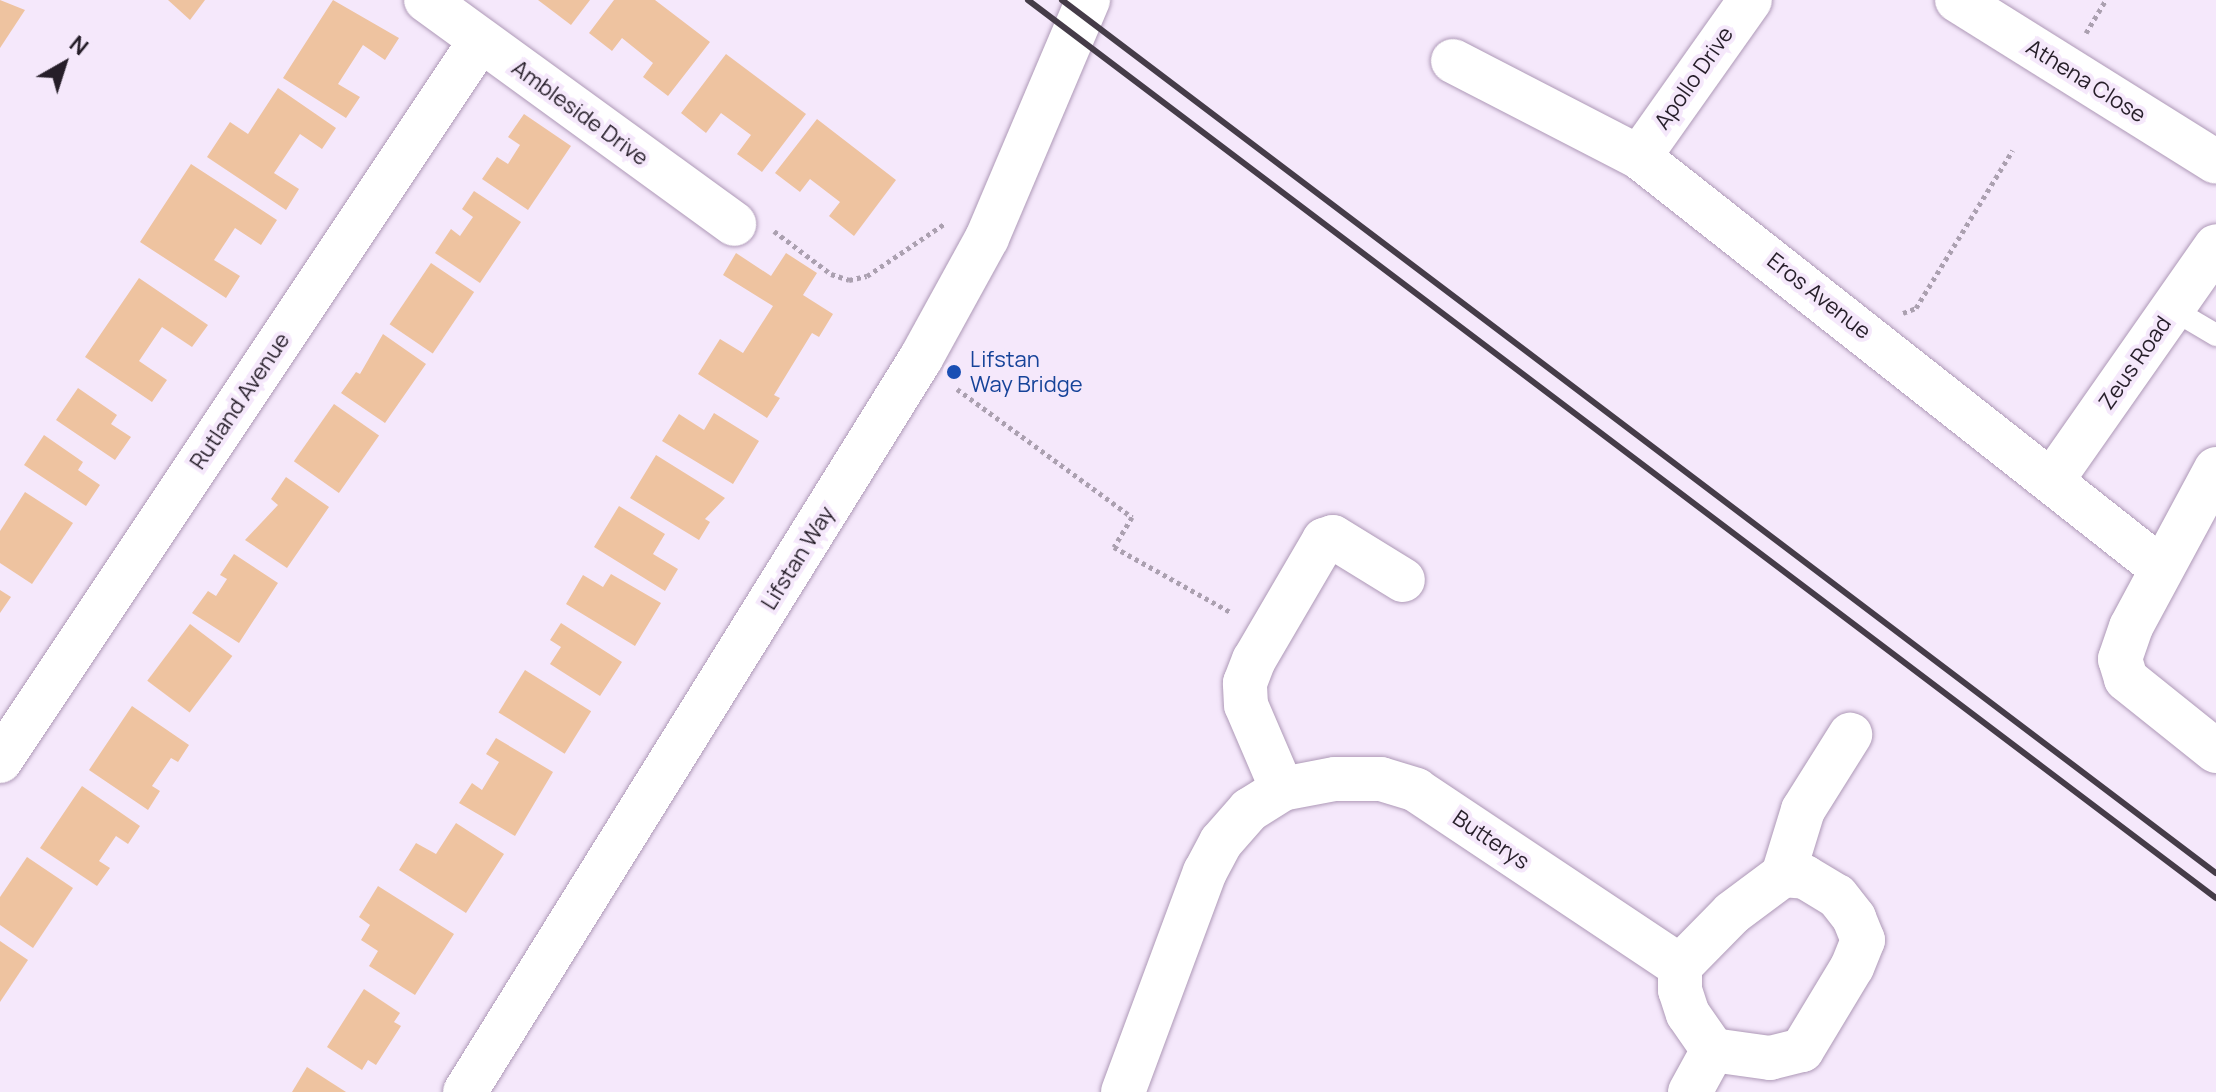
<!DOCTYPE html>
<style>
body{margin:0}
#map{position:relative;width:2216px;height:1092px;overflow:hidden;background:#f5e8fb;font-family:Manrope,sans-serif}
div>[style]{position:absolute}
.building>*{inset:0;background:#eec3a0;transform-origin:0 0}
.path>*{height:5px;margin-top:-2.5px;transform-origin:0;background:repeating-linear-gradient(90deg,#aba0b0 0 4px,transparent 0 8px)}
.roads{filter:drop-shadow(0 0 2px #ae99b7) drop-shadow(0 0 2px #ae99b7)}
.lane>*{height:22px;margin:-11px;padding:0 11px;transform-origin:11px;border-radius:11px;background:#fff}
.street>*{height:44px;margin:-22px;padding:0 22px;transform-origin:22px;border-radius:22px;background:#fff}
.secondary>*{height:44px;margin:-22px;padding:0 22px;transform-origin:22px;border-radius:22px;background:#fff}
.rail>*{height:6px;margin:-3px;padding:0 3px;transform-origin:3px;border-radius:3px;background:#453c48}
.dots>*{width:22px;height:22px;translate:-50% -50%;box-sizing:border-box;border:4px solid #f5e8fb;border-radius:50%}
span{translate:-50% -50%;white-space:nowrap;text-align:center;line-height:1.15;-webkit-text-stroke:8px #f5e8fb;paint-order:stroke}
.street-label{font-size:22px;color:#261e29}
.transit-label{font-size:22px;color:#164399}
.left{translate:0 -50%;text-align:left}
.north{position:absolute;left:24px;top:24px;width:80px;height:80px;-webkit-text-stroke:6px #f5e8fb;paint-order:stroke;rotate:39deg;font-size:22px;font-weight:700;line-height:32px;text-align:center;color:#261e29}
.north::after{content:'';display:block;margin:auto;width:28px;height:36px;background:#261e29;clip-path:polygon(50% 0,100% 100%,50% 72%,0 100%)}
</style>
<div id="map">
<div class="building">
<i style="clip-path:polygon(0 0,25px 10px,0 48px)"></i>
<i style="clip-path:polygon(168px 0,205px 0,190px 20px)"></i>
<i style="clip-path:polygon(333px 0,399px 38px,385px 60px,363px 45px,338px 84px,360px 97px,346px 118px,283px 78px)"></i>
<i style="clip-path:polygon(538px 0,590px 0,571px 25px)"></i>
<i style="clip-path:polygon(614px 0,655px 0,710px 42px,668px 96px,643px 77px,653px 63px,622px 38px,612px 51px,589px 33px)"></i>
<i style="clip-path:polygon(726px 54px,806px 114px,762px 172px,737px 154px,751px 135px,721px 113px,706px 133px,681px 113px)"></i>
<i style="clip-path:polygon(278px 88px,336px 128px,322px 149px,300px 134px,274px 173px,299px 189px,286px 210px,207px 157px,230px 122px,248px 134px)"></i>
<i style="clip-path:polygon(524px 114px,571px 146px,528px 210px,482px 179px,497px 157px,508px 164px,520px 145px,508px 137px)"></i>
<i style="clip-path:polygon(817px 119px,896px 180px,854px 236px,829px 216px,840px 202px,810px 179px,800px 192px,775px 173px)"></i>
<i style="clip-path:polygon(191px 164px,277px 220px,261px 245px,235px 228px,214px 260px,240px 276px,226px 298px,140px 242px)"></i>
<i style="clip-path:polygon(474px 191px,521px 222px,480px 283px,435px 253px,451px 229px,460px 236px,473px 217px,462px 209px)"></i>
<i style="clip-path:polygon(736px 253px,771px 276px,786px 253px,817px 273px,803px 295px,833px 314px,819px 337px,812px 333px,774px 395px,780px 398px,767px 418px,698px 374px,720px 339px,743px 353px,773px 306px,723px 275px)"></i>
<i style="left:431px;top:263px;width:52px;height:74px;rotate:34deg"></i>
<i style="clip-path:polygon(139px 278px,208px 325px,192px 347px,162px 327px,139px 361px,167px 380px,152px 402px,85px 357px)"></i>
<i style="clip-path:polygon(383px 334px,426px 364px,385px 423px,341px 393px,356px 372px,360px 374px)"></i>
<i style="clip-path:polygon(78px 388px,117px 415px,111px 424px,131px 437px,115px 460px,56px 420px)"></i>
<i style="left:334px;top:404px;width:55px;height:70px;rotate:35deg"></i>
<i style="clip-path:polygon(714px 413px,759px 441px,733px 484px,662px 441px,679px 414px,704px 430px)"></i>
<i style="clip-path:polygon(44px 435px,83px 462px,78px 470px,100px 485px,86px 506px,24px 465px)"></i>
<i style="clip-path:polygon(656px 455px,725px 498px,705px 519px,710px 522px,699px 540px,630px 498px)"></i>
<i style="clip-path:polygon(286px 477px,329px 507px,287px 568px,245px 540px,278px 505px,271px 499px)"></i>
<i style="clip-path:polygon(25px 492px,73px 523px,32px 584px,0 563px,0 531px)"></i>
<i style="clip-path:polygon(619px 506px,665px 534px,653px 554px,678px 569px,665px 591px,594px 547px)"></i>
<i style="clip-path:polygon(234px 554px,278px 583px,239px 643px,192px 613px,208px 591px,216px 596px,227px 579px,220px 575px)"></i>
<i style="clip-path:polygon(611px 574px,661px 603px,635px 646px,566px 604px,583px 575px,603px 587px)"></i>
<i style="clip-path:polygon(0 590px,11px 597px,0 613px)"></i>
<i style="clip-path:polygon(561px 623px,622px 662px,600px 696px,550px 664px,561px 647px,550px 640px)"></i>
<i style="left:190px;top:624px;width:53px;height:71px;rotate:37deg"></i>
<i style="left:525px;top:670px;width:78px;height:50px;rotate:32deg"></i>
<i style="clip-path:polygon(132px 706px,189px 745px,178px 762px,171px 758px,152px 786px,160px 791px,148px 810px,89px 770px)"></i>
<i style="clip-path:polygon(496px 738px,553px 772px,515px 836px,459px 803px,472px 783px,482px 790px,499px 762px,486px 754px)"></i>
<i style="clip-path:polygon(82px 786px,140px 826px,128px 844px,116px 836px,99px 861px,110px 868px,97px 886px,40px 848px)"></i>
<i style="clip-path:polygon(456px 823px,504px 854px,466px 913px,399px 870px,416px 843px,436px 854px)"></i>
<i style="clip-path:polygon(27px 857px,73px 888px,33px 948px,0 925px,0 897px)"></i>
<i style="clip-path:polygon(378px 886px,454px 934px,415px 995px,369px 966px,378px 951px,361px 940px,370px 925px,359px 917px)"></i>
<i style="clip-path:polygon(0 941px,28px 960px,0 1002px)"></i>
<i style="clip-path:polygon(364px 989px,400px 1013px,394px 1022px,401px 1026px,376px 1065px,368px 1060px,362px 1070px,327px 1047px)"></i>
<i style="clip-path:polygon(307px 1067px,346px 1092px,292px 1092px)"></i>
</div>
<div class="path">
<i style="left:2086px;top:33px;width:39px;rotate:-59deg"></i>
<i style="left:774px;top:231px;width:71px;rotate:37deg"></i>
<i style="left:831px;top:274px;width:19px;rotate:18deg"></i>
<i style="left:849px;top:280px;width:18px;rotate:-13deg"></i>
<i style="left:867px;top:276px;width:93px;rotate:-34deg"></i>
<i style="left:1903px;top:313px;width:14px;rotate:-21deg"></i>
<i style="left:1916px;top:308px;width:185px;rotate:-58.5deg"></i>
<i style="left:957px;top:389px;width:217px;rotate:36.2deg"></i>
<i style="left:1132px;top:517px;width:35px;rotate:121deg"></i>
<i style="left:1114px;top:547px;width:135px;rotate:29.2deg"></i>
</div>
<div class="roads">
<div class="lane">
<i style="left:2172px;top:309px;width:51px;rotate:30.6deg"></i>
</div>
<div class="street">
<i style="left:426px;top:0;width:381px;rotate:36deg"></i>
<i style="left:1957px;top:0;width:305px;rotate:32deg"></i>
<i style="left:1453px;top:61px;width:209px;rotate:27.3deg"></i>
<i style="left:1639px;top:157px;width:664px;rotate:38.22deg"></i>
<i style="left:1639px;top:157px;width:192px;rotate:-54.7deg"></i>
<i style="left:2216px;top:469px;width:179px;rotate:118.3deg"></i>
<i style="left:2131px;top:627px;width:34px;rotate:109deg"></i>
<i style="left:2120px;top:659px;width:21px;rotate:73deg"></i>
<i style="left:2126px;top:679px;width:115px;rotate:38.7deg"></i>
<i style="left:2053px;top:479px;width:284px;rotate:-55deg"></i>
<i style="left:0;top:761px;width:865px;rotate:-56.31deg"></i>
<i style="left:1282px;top:789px;width:91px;rotate:-113.2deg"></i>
<i style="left:1246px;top:705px;width:22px;rotate:-93deg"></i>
<i style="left:1245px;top:683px;width:25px;rotate:-69deg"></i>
<i style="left:1254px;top:660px;width:139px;rotate:-59.7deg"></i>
<i style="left:1324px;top:540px;width:9px;rotate:-18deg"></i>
<i style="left:1333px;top:537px;width:82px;rotate:31.6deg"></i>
<i style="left:1783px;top:875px;width:68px;rotate:-72.9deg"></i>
<i style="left:1803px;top:810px;width:89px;rotate:-57.9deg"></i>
<i style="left:1680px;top:966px;width:74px;rotate:-45.5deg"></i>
<i style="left:1732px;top:913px;width:64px;rotate:-36.7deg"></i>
<i style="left:1783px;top:875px;width:22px;rotate:5deg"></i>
<i style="left:1805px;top:877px;width:37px;rotate:31deg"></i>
<i style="left:1837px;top:896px;width:28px;rotate:52deg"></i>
<i style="left:1854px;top:918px;width:24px;rotate:68deg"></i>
<i style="left:1863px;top:940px;width:29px;rotate:112deg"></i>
<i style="left:1852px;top:967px;width:97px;rotate:121.1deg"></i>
<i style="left:1802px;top:1050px;width:33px;rotate:166deg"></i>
<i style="left:1770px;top:1058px;width:58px;rotate:-172deg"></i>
<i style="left:1123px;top:1092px;width:235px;rotate:-69.6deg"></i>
<i style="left:1205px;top:872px;width:34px;rotate:-62deg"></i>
<i style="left:1221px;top:842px;width:43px;rotate:-48.8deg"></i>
<i style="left:1249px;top:810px;width:39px;rotate:-32deg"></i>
<i style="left:1282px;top:789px;width:54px;rotate:-10.7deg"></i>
<i style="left:1335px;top:779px;width:46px"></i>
<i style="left:1381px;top:779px;width:37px;rotate:17deg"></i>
<i style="left:1416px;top:790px;width:317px;rotate:33.7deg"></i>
<i style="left:1680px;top:966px;width:24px;rotate:90deg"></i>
<i style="left:1680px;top:990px;width:25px;rotate:72deg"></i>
<i style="left:1688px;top:1014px;width:44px;rotate:55.2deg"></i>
<i style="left:1713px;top:1050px;width:48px;rotate:118.7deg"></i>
</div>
<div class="secondary">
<i style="left:465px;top:1092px;width:864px;rotate:-58.15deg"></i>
<i style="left:921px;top:358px;width:137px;rotate:-61.2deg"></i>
<i style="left:987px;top:238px;width:259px;rotate:-67deg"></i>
</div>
</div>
<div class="rail">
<i style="left:1028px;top:0;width:1489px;rotate:37.09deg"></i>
<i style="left:1062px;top:0;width:1447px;rotate:37.11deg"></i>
</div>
<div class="dots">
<i style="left:954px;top:372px;background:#1a4fb4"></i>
</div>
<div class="street-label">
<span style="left:1694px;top:78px;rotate:-55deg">Apollo Drive</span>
<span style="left:2086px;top:81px;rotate:32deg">Athena Close</span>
<span style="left:580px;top:113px;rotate:36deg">Ambleside Drive</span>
<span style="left:1819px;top:296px;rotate:38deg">Eros Avenue</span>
<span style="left:2135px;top:363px;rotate:-55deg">Zeus Road</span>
<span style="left:240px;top:401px;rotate:-56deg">Rutland Avenue</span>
<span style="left:798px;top:558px;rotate:-58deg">Lifstan Way</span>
<span style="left:1491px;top:840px;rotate:34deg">Butterys</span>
</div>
<div class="transit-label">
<span class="left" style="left:970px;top:372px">Lifstan<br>Way Bridge</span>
</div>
<div class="north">N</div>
</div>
